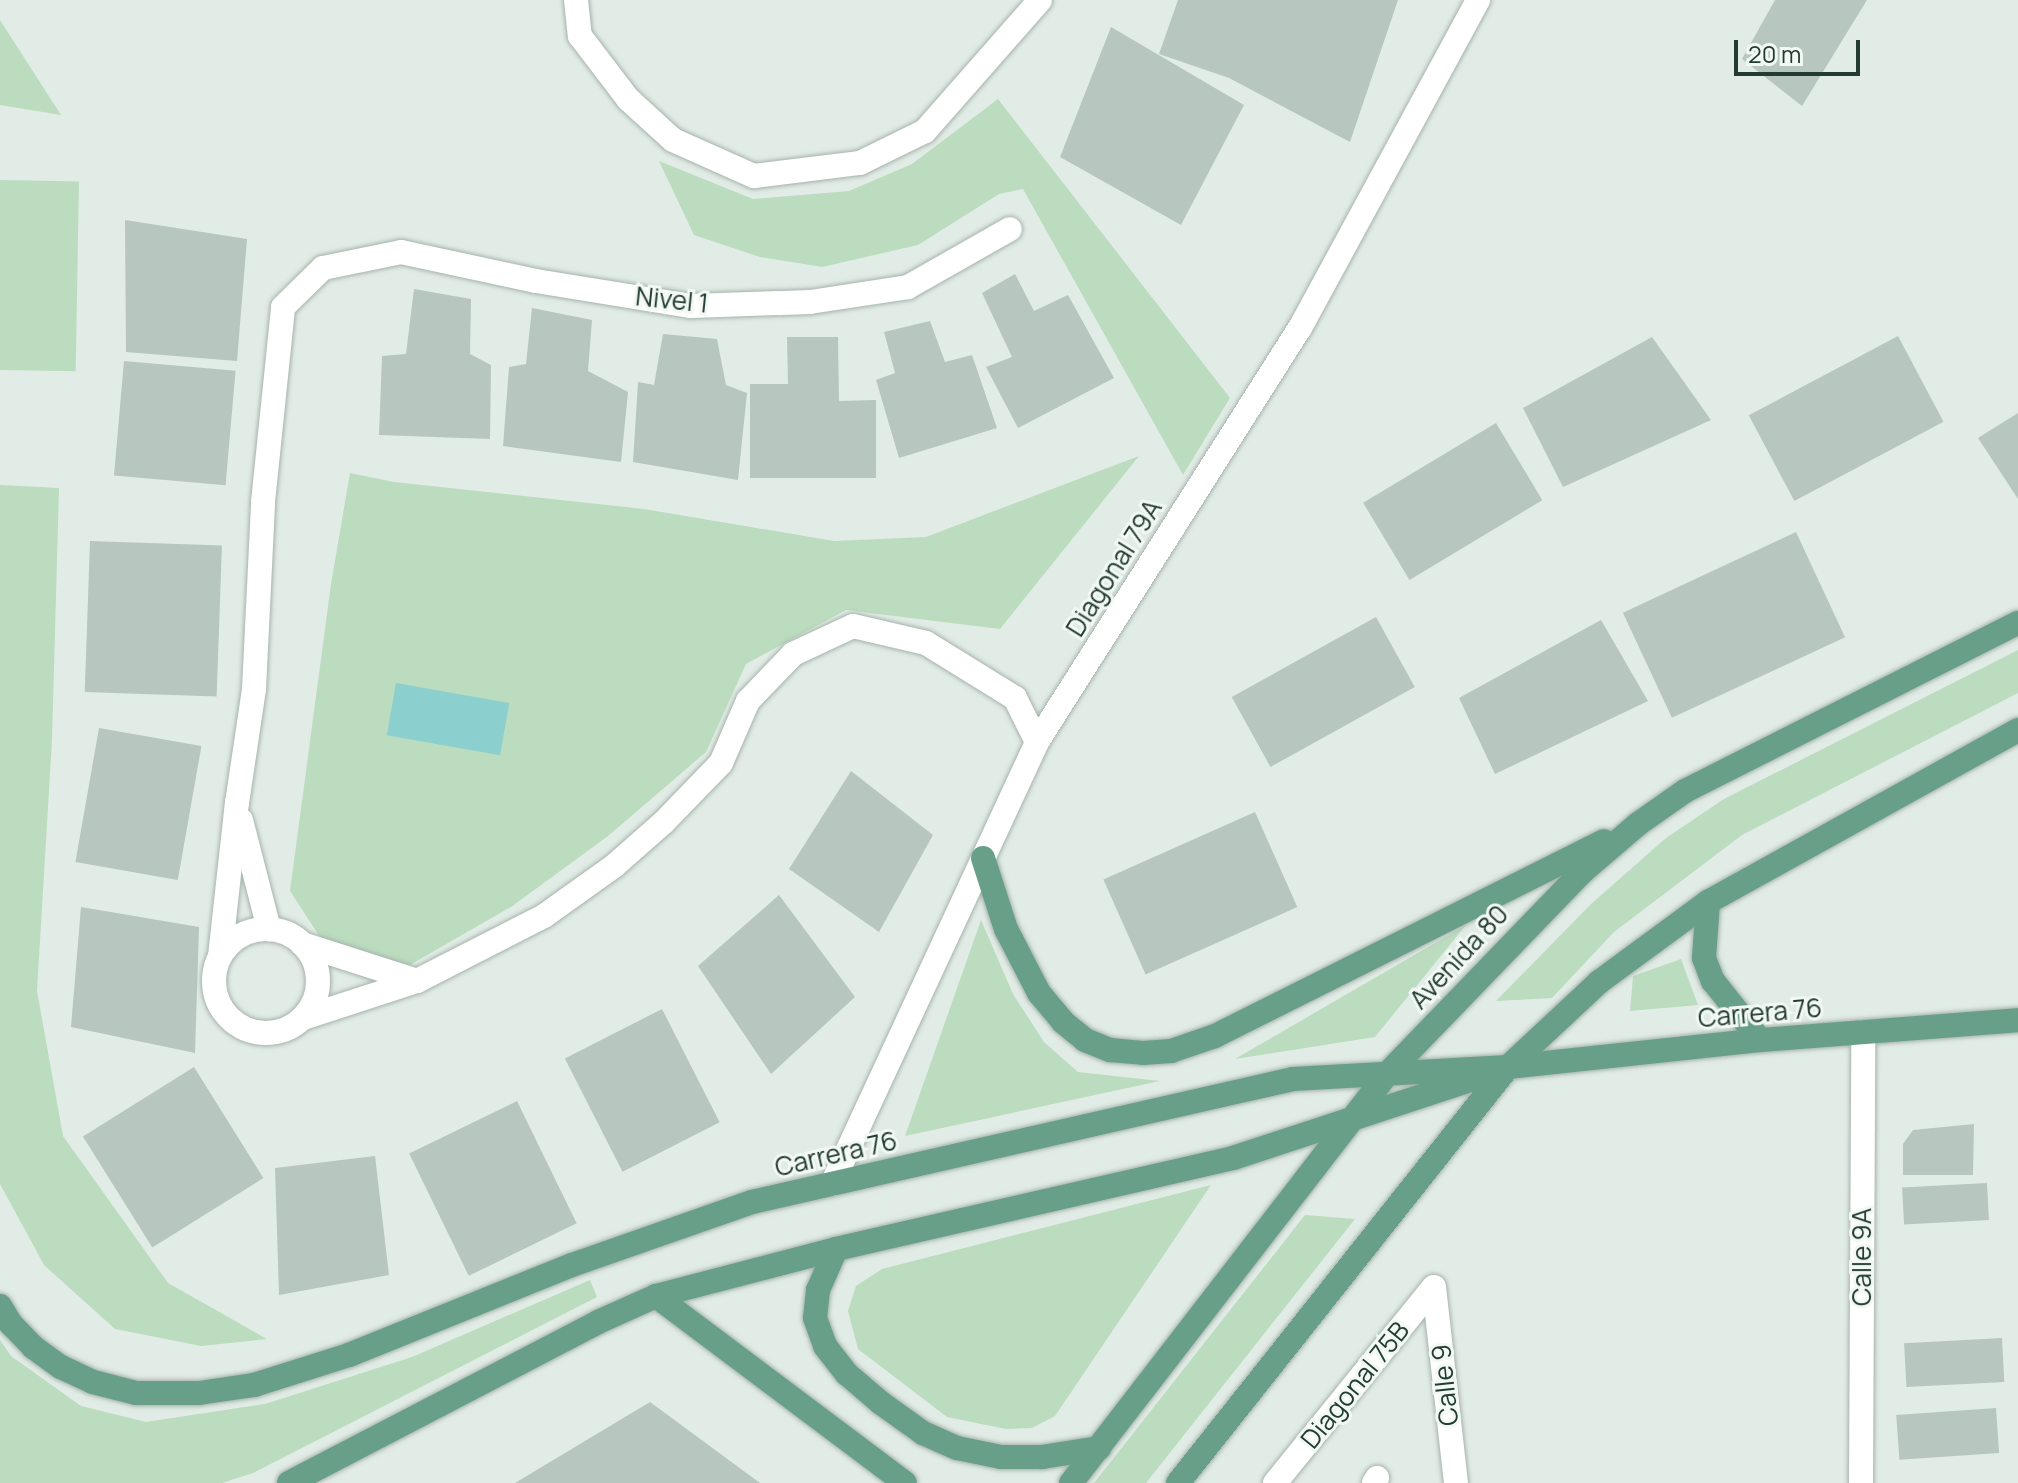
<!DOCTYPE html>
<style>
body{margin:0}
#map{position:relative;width:2018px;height:1483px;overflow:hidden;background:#e2ece6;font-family:Manrope,sans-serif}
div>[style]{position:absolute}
.green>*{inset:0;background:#bbdcbf;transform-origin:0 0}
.water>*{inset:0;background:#8ccfcf;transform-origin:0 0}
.building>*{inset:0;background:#b7c6be;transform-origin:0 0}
.roads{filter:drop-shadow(0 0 2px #a5b4ac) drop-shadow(0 0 2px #a5b4ac)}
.minor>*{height:24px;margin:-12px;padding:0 12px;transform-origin:12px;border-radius:12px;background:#fff}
.minor>.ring{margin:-12px;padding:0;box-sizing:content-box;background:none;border:24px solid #fff;border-radius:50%}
.major>*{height:24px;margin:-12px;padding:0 12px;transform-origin:12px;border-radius:12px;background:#689f89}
span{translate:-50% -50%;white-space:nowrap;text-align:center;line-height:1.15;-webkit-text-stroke:6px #f2f8f4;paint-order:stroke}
.street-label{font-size:26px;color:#233c31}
.scale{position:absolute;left:1734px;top:40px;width:126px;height:36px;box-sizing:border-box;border:4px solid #233c31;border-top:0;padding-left:10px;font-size:24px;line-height:28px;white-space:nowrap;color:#233c31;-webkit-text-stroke:6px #f2f8f4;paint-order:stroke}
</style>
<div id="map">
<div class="green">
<i style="clip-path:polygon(0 20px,61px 115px,0 105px)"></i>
<i style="clip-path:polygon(998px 99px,1230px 398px,1183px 475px,1023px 189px,999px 194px,918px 245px,822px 267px,760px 257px,694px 235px,659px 161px,753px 199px,849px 191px,912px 164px)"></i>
<i style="left:0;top:180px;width:79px;height:190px;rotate:1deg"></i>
<i style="clip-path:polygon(1139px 456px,1000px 629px,846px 610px,746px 664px,706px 752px,608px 836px,511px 907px,408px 966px,320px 937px,290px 891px,331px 584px,350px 473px,394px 482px,644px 509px,834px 541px,926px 537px)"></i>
<i style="clip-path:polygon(0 485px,59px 488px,52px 740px,37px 991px,63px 1136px,168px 1283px,267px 1339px,201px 1346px,115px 1329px,44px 1265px,0 1184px)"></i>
<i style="clip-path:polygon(2018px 650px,2018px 693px,1742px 835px,1614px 932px,1552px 998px,1496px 1001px,1591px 904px,1666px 838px,1724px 799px)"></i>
<i style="clip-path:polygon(981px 920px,1013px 994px,1044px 1042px,1078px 1072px,1160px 1081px,905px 1136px)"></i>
<i style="clip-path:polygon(1466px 925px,1375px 1037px,1235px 1059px)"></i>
<i style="clip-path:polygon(1681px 959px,1698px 1005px,1630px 1011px,1633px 976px)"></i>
<i style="clip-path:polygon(1211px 1185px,1055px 1416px,1032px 1428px,1006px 1429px,947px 1417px,858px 1349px,848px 1311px,856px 1286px,882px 1269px)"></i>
<i style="clip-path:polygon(1305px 1215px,1355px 1219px,1146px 1483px,1094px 1483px)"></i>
<i style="clip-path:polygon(590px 1280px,597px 1297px,253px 1473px,222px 1483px,0 1483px,0 1340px,11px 1356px,81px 1406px,146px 1422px,265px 1404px,412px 1357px)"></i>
</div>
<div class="water">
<i style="left:396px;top:683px;width:115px;height:53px;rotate:10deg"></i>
</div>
<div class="building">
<i style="clip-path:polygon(1178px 0,1398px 0,1350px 142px,1229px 78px,1159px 54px)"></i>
<i style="clip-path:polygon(1775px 0,1867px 0,1802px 106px,1742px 59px)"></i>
<i style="clip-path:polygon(1111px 27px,1244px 105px,1181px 225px,1060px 157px)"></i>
<i style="clip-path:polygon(125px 220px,247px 239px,237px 361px,126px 352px)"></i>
<i style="clip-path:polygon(1015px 274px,1034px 311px,1068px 295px,1114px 378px,1018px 428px,986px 367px,1012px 357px,982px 293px)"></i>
<i style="clip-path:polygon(414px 289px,471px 299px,470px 354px,491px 365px,490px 439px,379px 435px,382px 356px,406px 354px)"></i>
<i style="clip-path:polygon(532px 308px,592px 320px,588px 371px,628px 392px,621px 462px,503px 446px,509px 367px,526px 364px)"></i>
<i style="clip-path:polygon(930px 321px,945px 362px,972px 355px,997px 428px,899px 458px,876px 380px,895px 373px,884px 332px)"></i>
<i style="clip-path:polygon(663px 334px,717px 339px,726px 385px,747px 393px,738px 480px,633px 462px,638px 382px,654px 385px)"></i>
<i style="left:1898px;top:336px;width:97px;height:169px;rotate:62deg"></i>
<i style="clip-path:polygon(787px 337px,838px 337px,839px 401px,876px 400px,876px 478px,750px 478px,750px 384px,788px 384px)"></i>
<i style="clip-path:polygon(1652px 337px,1711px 420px,1563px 487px,1523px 408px)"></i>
<i style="left:124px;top:361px;width:112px;height:115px;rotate:5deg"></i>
<i style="clip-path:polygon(2018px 413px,2018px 499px,1978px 438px)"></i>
<i style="left:1496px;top:423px;width:90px;height:155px;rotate:59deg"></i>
<i style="left:1796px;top:532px;width:116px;height:191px;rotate:65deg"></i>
<i style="left:90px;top:541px;width:132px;height:151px;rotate:2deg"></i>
<i style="left:1376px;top:617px;width:80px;height:165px;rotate:61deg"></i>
<i style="clip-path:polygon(1601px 620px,1648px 701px,1495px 774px,1459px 698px)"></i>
<i style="left:99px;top:728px;width:104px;height:136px;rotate:10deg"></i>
<i style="clip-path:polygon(851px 771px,933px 835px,879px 932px,789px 869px)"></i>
<i style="left:1255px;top:812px;width:104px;height:166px;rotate:66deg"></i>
<i style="clip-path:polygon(779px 895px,855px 997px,771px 1074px,698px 966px)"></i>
<i style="clip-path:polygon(81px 907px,199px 927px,195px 1053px,71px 1027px)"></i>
<i style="left:662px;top:1009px;width:127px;height:109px;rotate:63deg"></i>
<i style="left:194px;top:1067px;width:131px;height:131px;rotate:58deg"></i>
<i style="left:517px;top:1101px;width:136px;height:120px;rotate:64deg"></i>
<i style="clip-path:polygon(1974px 1124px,1973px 1175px,1903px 1175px,1903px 1144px,1913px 1130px)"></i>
<i style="clip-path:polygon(375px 1156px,389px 1275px,279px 1295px,275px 1168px)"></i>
<i style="left:1987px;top:1183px;width:37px;height:85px;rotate:87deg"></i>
<i style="left:2002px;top:1338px;width:44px;height:98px;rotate:87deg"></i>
<i style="clip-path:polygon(650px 1402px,760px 1483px,515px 1483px)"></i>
<i style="left:1996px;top:1408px;width:45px;height:100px;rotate:86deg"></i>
</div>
<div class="roads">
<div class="minor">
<i style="left:576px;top:0;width:36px;rotate:84deg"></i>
<i style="left:580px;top:36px;width:79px;rotate:52.7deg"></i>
<i style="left:628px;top:99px;width:61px;rotate:42.3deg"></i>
<i style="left:673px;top:140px;width:89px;rotate:24deg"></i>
<i style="left:754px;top:176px;width:107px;rotate:-7deg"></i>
<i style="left:860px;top:163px;width:72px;rotate:-26.2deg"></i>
<i style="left:925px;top:131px;width:174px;rotate:-48.7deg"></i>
<i style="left:241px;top:820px;width:113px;rotate:75.6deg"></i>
<i class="ring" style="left:214px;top:929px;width:80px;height:80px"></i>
<i style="left:302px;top:944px;width:121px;rotate:17.8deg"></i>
<i style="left:220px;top:956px;width:154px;rotate:-83.7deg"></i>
<i style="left:237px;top:803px;width:115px;rotate:-81.5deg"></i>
<i style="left:254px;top:689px;width:187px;rotate:-87.2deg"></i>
<i style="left:263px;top:502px;width:196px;rotate:-84.1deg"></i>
<i style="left:283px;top:307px;width:56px;rotate:-44.3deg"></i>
<i style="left:323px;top:268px;width:80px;rotate:-11.6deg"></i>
<i style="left:401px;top:252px;width:138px;rotate:12.1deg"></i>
<i style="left:536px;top:281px;width:157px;rotate:9.2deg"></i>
<i style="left:691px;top:306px;width:119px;rotate:-1.9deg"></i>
<i style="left:810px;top:302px;width:99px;rotate:-8.7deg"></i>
<i style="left:908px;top:287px;width:117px;rotate:-29.6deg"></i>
<i style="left:303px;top:1018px;width:120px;rotate:-18deg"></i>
<i style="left:417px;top:981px;width:143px;rotate:-27.1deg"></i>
<i style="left:544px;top:916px;width:86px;rotate:-35.5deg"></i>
<i style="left:614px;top:866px;width:65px;rotate:-41.3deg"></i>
<i style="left:663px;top:823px;width:83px;rotate:-46deg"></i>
<i style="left:721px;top:763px;width:68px;rotate:-66.5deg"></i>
<i style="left:748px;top:701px;width:65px;rotate:-46.2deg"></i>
<i style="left:793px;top:654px;width:66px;rotate:-25deg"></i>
<i style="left:853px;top:626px;width:75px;rotate:13.1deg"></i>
<i style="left:926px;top:643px;width:105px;rotate:31.7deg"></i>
<i style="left:1015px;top:698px;width:49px;rotate:63.4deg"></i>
<i style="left:832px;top:1184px;width:487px;rotate:-65.1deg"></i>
<i style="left:1037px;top:742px;width:490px;rotate:-57.6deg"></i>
<i style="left:1300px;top:328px;width:373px;rotate:-61.5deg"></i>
<i style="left:1434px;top:1287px;width:197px;rotate:83.6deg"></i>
<i style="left:1275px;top:1483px;width:252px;rotate:-51deg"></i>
<i style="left:1374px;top:1483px;width:6px;rotate:-59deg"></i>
<i style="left:1861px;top:1483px;width:451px;rotate:-89.7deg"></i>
</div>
<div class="major">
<i style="left:983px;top:858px;width:75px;rotate:72.1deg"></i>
<i style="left:1006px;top:929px;width:72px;rotate:62.7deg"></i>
<i style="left:1039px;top:993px;width:38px;rotate:50deg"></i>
<i style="left:1063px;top:1022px;width:28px;rotate:39deg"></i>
<i style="left:1085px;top:1040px;width:27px;rotate:22deg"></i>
<i style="left:1110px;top:1050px;width:33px;rotate:5deg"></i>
<i style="left:1143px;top:1053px;width:28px;rotate:-4deg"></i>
<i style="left:1171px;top:1051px;width:46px;rotate:-18.8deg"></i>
<i style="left:1215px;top:1036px;width:435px;rotate:-26.6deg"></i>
<i style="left:1708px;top:902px;width:56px;rotate:94.1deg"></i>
<i style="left:1704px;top:958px;width:25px;rotate:69deg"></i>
<i style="left:1713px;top:981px;width:75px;rotate:51.5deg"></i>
<i style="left:836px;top:1249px;width:45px;rotate:113.7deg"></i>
<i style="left:818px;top:1290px;width:28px;rotate:96deg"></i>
<i style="left:815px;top:1318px;width:30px;rotate:70deg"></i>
<i style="left:825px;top:1346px;width:36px;rotate:52deg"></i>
<i style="left:847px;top:1374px;width:45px;rotate:40.5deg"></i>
<i style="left:881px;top:1403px;width:52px;rotate:35.5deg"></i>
<i style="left:923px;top:1433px;width:37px;rotate:24deg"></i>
<i style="left:957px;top:1448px;width:45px;rotate:11.6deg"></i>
<i style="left:1001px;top:1457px;width:41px"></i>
<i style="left:1042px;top:1457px;width:58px;rotate:-9deg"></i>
<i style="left:656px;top:1296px;width:311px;rotate:36.9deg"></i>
<i style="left:0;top:1306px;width:21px;rotate:59deg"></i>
<i style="left:11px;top:1324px;width:32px;rotate:46deg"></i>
<i style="left:33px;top:1347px;width:34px;rotate:36deg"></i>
<i style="left:61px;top:1367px;width:35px;rotate:25deg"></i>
<i style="left:93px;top:1382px;width:44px;rotate:14.3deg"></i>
<i style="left:136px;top:1393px;width:63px"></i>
<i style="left:199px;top:1393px;width:56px;rotate:-8.3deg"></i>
<i style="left:254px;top:1385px;width:100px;rotate:-17.5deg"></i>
<i style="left:349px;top:1355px;width:240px;rotate:-22deg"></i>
<i style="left:572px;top:1265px;width:191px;rotate:-19.3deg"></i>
<i style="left:752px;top:1202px;width:555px;rotate:-12.81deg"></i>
<i style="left:1293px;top:1079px;width:215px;rotate:-3.2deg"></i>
<i style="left:1508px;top:1067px;width:253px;rotate:-6.1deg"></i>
<i style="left:1760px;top:1040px;width:259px;rotate:-4.4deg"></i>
<i style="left:289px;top:1483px;width:348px;rotate:-27.5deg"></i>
<i style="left:598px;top:1322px;width:64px;rotate:-24.1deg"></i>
<i style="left:656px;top:1296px;width:186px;rotate:-14.6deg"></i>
<i style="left:836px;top:1249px;width:407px;rotate:-12.9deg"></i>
<i style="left:1233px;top:1158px;width:256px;rotate:-18.2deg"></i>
<i style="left:1071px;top:1483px;width:517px;rotate:-52.31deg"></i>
<i style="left:1387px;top:1074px;width:279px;rotate:-46deg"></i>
<i style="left:1581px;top:873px;width:75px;rotate:-40.7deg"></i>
<i style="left:1638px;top:824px;width:57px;rotate:-35.1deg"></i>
<i style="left:1685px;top:791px;width:373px;rotate:-26.8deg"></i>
<i style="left:1178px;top:1483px;width:531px;rotate:-51.58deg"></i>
<i style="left:1508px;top:1067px;width:125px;rotate:-43deg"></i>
<i style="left:1599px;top:982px;width:135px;rotate:-36.3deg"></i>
<i style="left:1708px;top:902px;width:355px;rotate:-29deg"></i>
</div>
</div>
<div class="street-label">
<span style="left:672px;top:300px;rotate:6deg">Nivel 1</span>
<span style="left:1114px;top:568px;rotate:-58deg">Diagonal 79A</span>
<span style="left:1459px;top:957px;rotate:-47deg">Avenida 80</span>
<span style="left:1760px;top:1013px;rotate:-5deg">Carrera 76</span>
<span style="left:836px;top:1154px;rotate:-13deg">Carrera 76</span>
<span style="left:1862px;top:1257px;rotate:-90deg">Calle 9A</span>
<span style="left:1355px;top:1385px;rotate:-51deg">Diagonal 75B</span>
<span style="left:1445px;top:1385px;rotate:-96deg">Calle 9</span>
</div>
<div class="scale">20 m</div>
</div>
